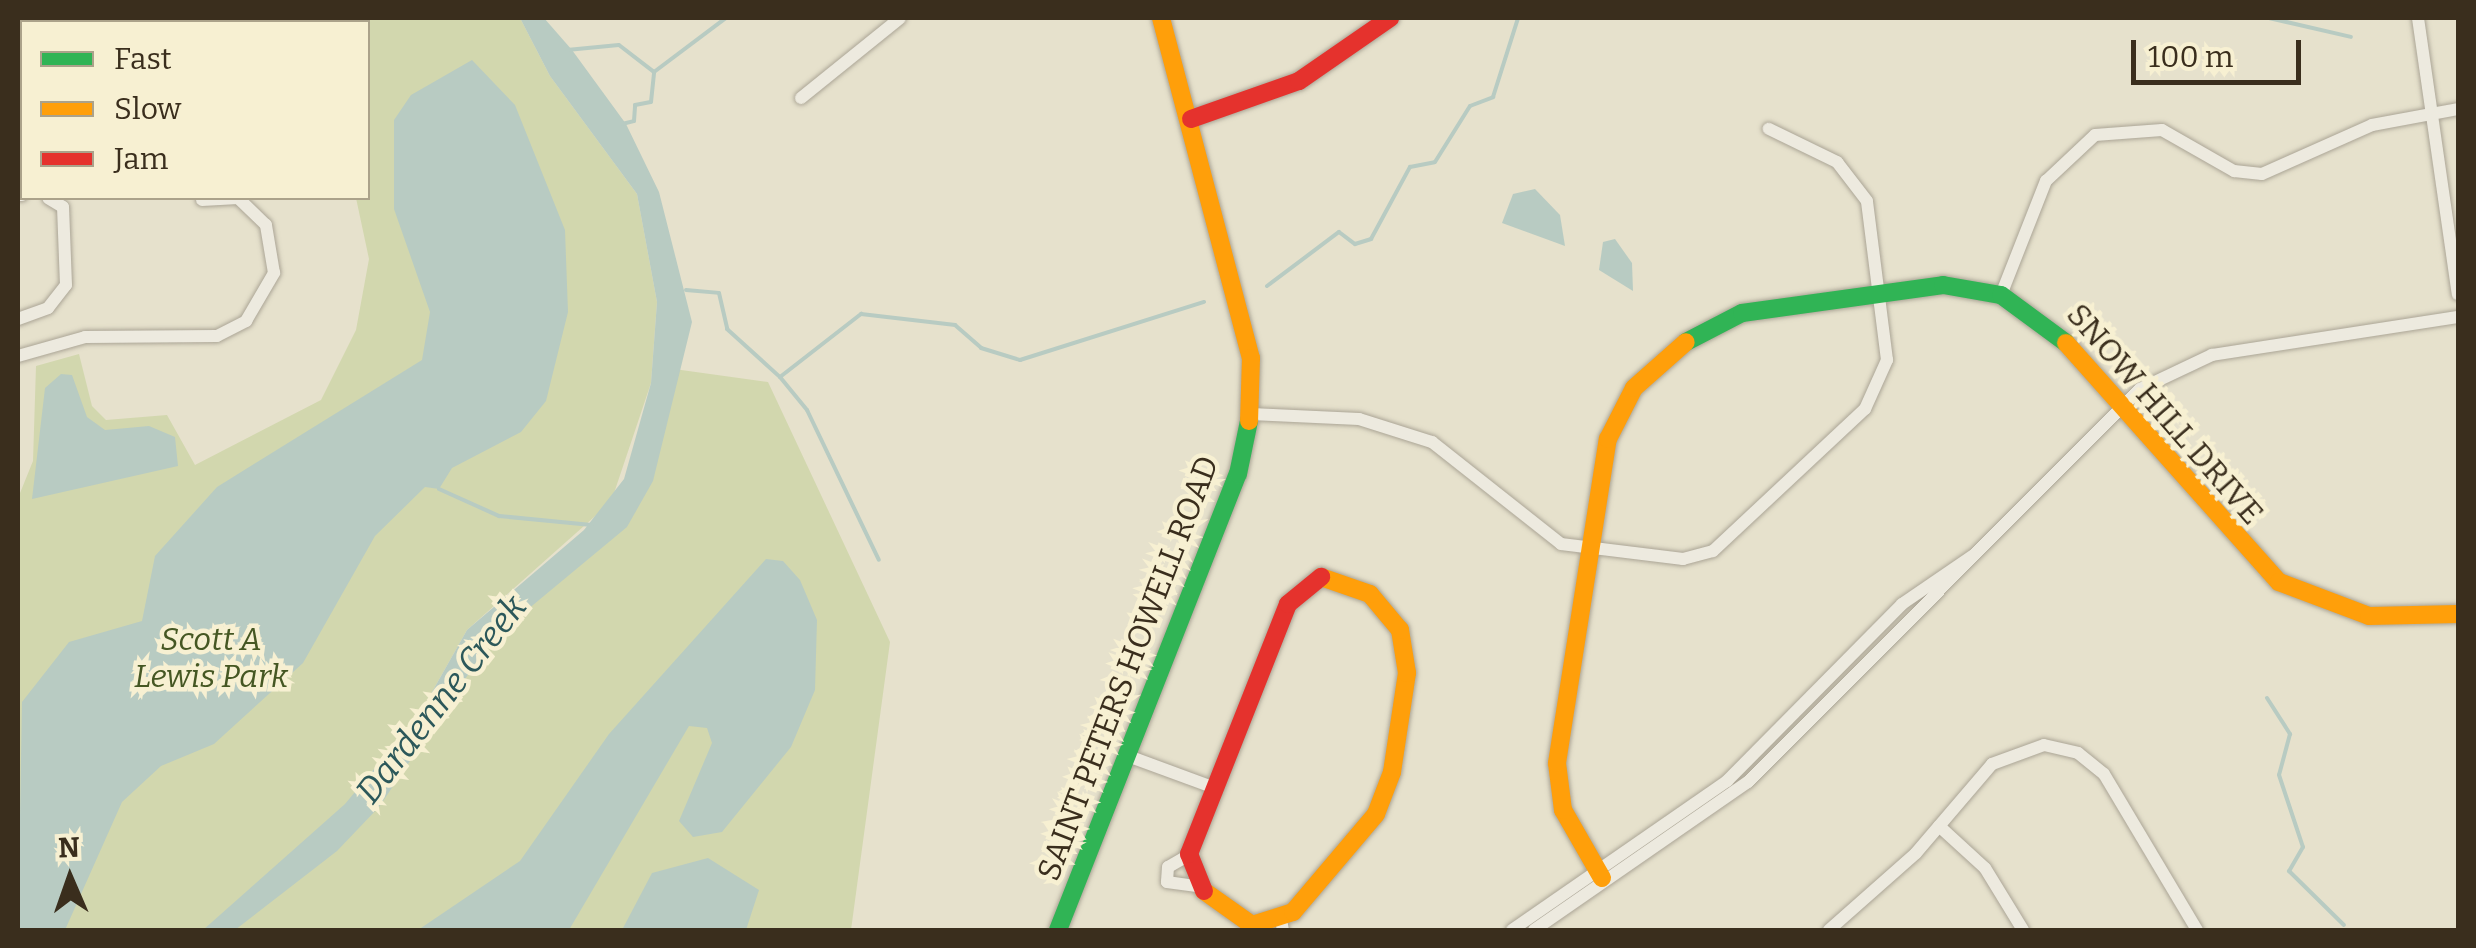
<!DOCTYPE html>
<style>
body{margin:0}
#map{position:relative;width:2476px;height:948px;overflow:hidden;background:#e6e1cc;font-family:Bitter,serif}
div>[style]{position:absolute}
.green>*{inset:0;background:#d2d7ae}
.water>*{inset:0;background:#b8cbc2}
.stream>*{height:4px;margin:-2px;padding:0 2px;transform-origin:2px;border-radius:2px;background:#b8cbc2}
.roads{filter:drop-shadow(0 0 2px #aba596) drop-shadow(0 0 2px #aba596)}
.street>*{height:12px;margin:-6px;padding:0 6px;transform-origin:6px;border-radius:6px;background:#edeadf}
.fast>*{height:18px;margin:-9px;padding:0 9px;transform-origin:9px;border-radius:9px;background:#30b455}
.slow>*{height:18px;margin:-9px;padding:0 9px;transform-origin:9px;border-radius:9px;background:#ff9f0a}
.jam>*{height:18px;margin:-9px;padding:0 9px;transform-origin:9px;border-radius:9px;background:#e5322d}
span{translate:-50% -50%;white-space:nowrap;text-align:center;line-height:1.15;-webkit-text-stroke:9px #f7f0d2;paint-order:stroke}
.street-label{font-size:32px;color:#3a2e1d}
.park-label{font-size:32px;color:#455723;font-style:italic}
.water-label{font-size:35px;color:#2c585a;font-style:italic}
.frame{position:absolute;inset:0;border:20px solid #3a2e1d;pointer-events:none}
.legend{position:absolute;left:20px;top:20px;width:350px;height:180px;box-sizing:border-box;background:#f7f0d2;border:2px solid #aba28a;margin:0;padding:12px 18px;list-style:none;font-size:30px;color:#3a2e1d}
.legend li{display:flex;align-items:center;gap:20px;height:50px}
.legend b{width:50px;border:2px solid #aba28a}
.north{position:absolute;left:20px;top:828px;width:100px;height:100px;-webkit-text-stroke:8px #f7f0d2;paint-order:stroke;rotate:358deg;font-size:28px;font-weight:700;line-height:40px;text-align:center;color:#3a2e1d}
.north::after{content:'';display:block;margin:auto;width:35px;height:45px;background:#3a2e1d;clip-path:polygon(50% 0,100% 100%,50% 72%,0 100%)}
.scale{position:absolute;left:2131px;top:40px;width:170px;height:45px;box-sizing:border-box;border:5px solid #3a2e1d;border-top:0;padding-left:12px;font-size:30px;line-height:35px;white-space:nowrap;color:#3a2e1d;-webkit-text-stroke:8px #f7f0d2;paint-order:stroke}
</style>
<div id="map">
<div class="green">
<i style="clip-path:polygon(18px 18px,520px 18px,550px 76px,637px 194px,657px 302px,651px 383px,611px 502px,467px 630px,419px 715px,355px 791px,514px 604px,623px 501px,674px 369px,768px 382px,890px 642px,851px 930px,18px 930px,18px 498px,33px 461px,36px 366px,79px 354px,92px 406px,106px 420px,167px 415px,195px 465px,321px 400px,356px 330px,369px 259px,356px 198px,368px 198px,368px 22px,22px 22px,18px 106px)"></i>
</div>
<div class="water">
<i style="clip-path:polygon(520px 18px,544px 18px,572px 50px,626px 124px,659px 192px,692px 322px,653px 481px,627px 527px,492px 639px,379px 807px,337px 851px,235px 930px,203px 930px,345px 804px,419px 715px,467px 630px,584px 530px,624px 479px,651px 383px,657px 302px,637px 194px,550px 76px)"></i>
<i style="clip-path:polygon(472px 60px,515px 105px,565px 230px,568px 312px,546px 401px,521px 432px,452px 468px,439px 489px,425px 487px,375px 536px,303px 663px,214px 744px,161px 766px,122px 802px,65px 930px,18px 930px,22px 702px,69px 642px,142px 621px,155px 556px,217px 487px,422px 360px,430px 312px,394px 209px,394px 120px,411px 95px)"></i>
<i style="clip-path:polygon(1535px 189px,1560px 215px,1565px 246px,1502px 223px,1513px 194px)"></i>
<i style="clip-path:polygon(1615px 239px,1632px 263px,1633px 291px,1599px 270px,1603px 242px)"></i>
<i style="clip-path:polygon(61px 374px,72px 375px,87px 417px,105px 430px,149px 426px,175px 437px,178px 466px,32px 499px,45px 388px)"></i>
<i style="clip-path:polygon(766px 559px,783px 561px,800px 580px,817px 620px,815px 690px,791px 747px,722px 832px,693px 837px,679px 821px,712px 743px,707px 728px,689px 726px,569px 930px,418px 930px,520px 861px,609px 734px)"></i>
<i style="clip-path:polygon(708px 858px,759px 890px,746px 930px,622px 930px,652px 873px)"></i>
</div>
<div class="stream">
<i style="left:2269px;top:18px;width:84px;rotate:13deg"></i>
<i style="left:567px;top:50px;width:52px;rotate:-5.5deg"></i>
<i style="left:619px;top:45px;width:44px;rotate:37.6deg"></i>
<i style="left:654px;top:72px;width:90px;rotate:-36.9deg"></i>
<i style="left:622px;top:124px;width:12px;rotate:-14deg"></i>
<i style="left:634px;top:121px;width:16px;rotate:-86deg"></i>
<i style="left:635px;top:105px;width:16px;rotate:-11deg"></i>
<i style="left:651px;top:102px;width:30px;rotate:-84deg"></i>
<i style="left:1267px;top:286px;width:90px;rotate:-36.9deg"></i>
<i style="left:1339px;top:232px;width:20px;rotate:37deg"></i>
<i style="left:1355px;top:244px;width:17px;rotate:-17deg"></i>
<i style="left:1371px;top:239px;width:82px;rotate:-61.6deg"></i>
<i style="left:1410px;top:167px;width:25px;rotate:-11deg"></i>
<i style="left:1435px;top:162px;width:66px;rotate:-58deg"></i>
<i style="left:1470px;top:106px;width:25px;rotate:-21deg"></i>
<i style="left:1493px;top:97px;width:83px;rotate:-72.4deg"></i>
<i style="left:686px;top:290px;width:33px;rotate:5deg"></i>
<i style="left:719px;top:293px;width:37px;rotate:77deg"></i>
<i style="left:727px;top:329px;width:72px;rotate:42.2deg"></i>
<i style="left:780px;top:377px;width:103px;rotate:-37.9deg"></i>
<i style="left:861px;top:314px;width:95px;rotate:6.7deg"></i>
<i style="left:955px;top:325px;width:35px;rotate:41deg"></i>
<i style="left:981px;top:348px;width:41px;rotate:17.1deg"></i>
<i style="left:1020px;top:360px;width:193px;rotate:-17.5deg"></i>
<i style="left:780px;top:377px;width:43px;rotate:50.7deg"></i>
<i style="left:807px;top:410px;width:166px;rotate:64.4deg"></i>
<i style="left:439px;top:489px;width:66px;rotate:24.2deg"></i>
<i style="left:499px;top:516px;width:93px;rotate:5.5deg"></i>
<i style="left:2267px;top:698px;width:43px;rotate:57.4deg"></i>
<i style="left:2290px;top:734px;width:42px;rotate:105deg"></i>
<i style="left:2279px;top:775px;width:76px;rotate:71.6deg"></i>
<i style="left:2303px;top:847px;width:28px;rotate:120deg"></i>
<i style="left:2289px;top:871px;width:77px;rotate:44.5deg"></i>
</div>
<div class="roads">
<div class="street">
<i style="left:2418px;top:18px;width:279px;rotate:81.8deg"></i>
<i style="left:801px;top:98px;width:127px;rotate:-38.9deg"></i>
<i style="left:18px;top:195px;width:4px"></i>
<i style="left:2001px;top:295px;width:123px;rotate:-68.5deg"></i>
<i style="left:2046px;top:181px;width:67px;rotate:-43.2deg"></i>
<i style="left:2095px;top:135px;width:67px;rotate:-4.3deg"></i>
<i style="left:2162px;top:130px;width:83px;rotate:29.7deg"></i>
<i style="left:2234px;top:171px;width:28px;rotate:6deg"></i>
<i style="left:2262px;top:174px;width:120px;rotate:-24deg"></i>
<i style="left:2372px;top:125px;width:87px;rotate:-10.5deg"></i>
<i style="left:18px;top:319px;width:32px;rotate:-20deg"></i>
<i style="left:48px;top:308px;width:29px;rotate:-52deg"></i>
<i style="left:66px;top:285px;width:78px;rotate:-92.2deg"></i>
<i style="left:63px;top:207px;width:17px;rotate:-149deg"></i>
<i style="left:18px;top:356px;width:70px;rotate:-15.8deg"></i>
<i style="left:85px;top:337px;width:132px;rotate:-0.4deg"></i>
<i style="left:217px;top:336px;width:33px;rotate:-27deg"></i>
<i style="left:246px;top:321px;width:56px;rotate:-59.7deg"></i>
<i style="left:274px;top:273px;width:49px;rotate:-99.5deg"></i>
<i style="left:266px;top:225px;width:39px;rotate:-136deg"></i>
<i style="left:238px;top:198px;width:36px;rotate:177deg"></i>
<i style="left:1251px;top:414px;width:108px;rotate:2.7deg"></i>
<i style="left:1359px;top:419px;width:77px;rotate:17.5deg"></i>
<i style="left:1432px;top:442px;width:164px;rotate:38.3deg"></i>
<i style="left:1561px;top:544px;width:123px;rotate:7deg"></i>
<i style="left:1683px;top:559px;width:31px;rotate:-15deg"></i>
<i style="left:1713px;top:551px;width:208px;rotate:-43.1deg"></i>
<i style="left:1865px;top:409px;width:54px;rotate:-65.8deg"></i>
<i style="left:1887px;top:360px;width:160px;rotate:-97.2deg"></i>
<i style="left:1867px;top:201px;width:49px;rotate:-127.6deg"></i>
<i style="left:1837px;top:162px;width:76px;rotate:-154.1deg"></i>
<i style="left:1128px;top:756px;width:93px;rotate:20.2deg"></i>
<i style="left:1939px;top:826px;width:62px;rotate:42.4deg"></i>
<i style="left:1985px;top:868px;width:73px;rotate:58.5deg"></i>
<i style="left:1189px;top:855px;width:24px;rotate:150deg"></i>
<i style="left:1168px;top:867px;width:15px;rotate:94deg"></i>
<i style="left:1167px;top:882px;width:30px;rotate:8deg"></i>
<i style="left:1281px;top:920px;width:10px;rotate:79deg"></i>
<i style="left:1512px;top:930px;width:262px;rotate:-34.7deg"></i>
<i style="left:1727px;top:781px;width:249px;rotate:-45.3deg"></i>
<i style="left:1902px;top:604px;width:85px;rotate:-34.4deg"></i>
<i style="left:1534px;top:930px;width:260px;rotate:-34.7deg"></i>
<i style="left:1748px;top:782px;width:555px;rotate:-45.07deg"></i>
<i style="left:2140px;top:389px;width:80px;rotate:-25.3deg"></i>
<i style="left:2212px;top:355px;width:249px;rotate:-8.8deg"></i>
<i style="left:1829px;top:930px;width:116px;rotate:-41.5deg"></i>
<i style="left:1916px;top:853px;width:117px;rotate:-49.5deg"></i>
<i style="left:1992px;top:764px;width:55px;rotate:-20.1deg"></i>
<i style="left:2044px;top:745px;width:35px;rotate:13deg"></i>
<i style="left:2078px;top:753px;width:33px;rotate:39deg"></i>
<i style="left:2104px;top:774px;width:182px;rotate:59.2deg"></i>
</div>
<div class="fast">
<i style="left:1686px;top:342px;width:63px;rotate:-27.4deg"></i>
<i style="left:1742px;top:313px;width:203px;rotate:-7.9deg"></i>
<i style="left:1943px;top:285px;width:59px;rotate:9.8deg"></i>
<i style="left:2001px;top:295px;width:81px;rotate:36.4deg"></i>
<i style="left:1058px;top:930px;width:490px;rotate:-68.5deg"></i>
<i style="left:1238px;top:474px;width:54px;rotate:-78.3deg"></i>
</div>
<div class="slow">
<i style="left:1161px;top:18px;width:352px;rotate:75.2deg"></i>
<i style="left:1251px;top:358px;width:63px;rotate:91.8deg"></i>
<i style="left:2066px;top:343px;width:320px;rotate:48.3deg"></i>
<i style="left:2279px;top:582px;width:96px;rotate:20.7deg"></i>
<i style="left:2369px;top:616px;width:89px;rotate:-1.3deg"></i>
<i style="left:1602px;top:878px;width:78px;rotate:-119.8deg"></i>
<i style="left:1563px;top:810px;width:47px;rotate:-97.3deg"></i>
<i style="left:1557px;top:763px;width:328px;rotate:-81.1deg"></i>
<i style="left:1608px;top:439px;width:57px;rotate:-63deg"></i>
<i style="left:1634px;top:388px;width:69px;rotate:-41.5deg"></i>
<i style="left:1204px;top:891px;width:59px;rotate:35.3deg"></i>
<i style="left:1252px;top:925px;width:43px;rotate:-17.6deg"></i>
<i style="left:1293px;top:912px;width:128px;rotate:-49.7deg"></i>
<i style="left:1376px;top:814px;width:45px;rotate:-69.1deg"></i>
<i style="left:1392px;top:772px;width:100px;rotate:-81.4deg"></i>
<i style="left:1407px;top:673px;width:44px;rotate:-99.2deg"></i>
<i style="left:1400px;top:630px;width:47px;rotate:-129.8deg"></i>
<i style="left:1370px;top:594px;width:52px;rotate:-160.9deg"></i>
</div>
<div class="jam">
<i style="left:1191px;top:119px;width:114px;rotate:-19.4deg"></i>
<i style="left:1299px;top:81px;width:111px;rotate:-34.7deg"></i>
<i style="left:1204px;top:891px;width:40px;rotate:-112deg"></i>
<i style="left:1189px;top:854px;width:269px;rotate:-68.4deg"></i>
<i style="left:1288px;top:604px;width:43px;rotate:-39.3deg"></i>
</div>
</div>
<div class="street-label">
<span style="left:2165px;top:414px;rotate:49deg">SNOW HILL DRIVE</span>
<span style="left:1128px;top:668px;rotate:-69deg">SAINT PETERS HOWELL ROAD</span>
</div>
<div class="park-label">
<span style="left:211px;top:658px">Scott A<br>Lewis Park</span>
</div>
<div class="water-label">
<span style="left:441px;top:699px;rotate:-52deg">Dardenne Creek</span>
</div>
<div class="frame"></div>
<ul class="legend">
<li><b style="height:12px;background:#30b455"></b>Fast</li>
<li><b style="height:12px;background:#ff9f0a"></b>Slow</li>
<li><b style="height:12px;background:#e5322d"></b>Jam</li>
</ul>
<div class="north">N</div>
<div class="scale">100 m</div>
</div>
